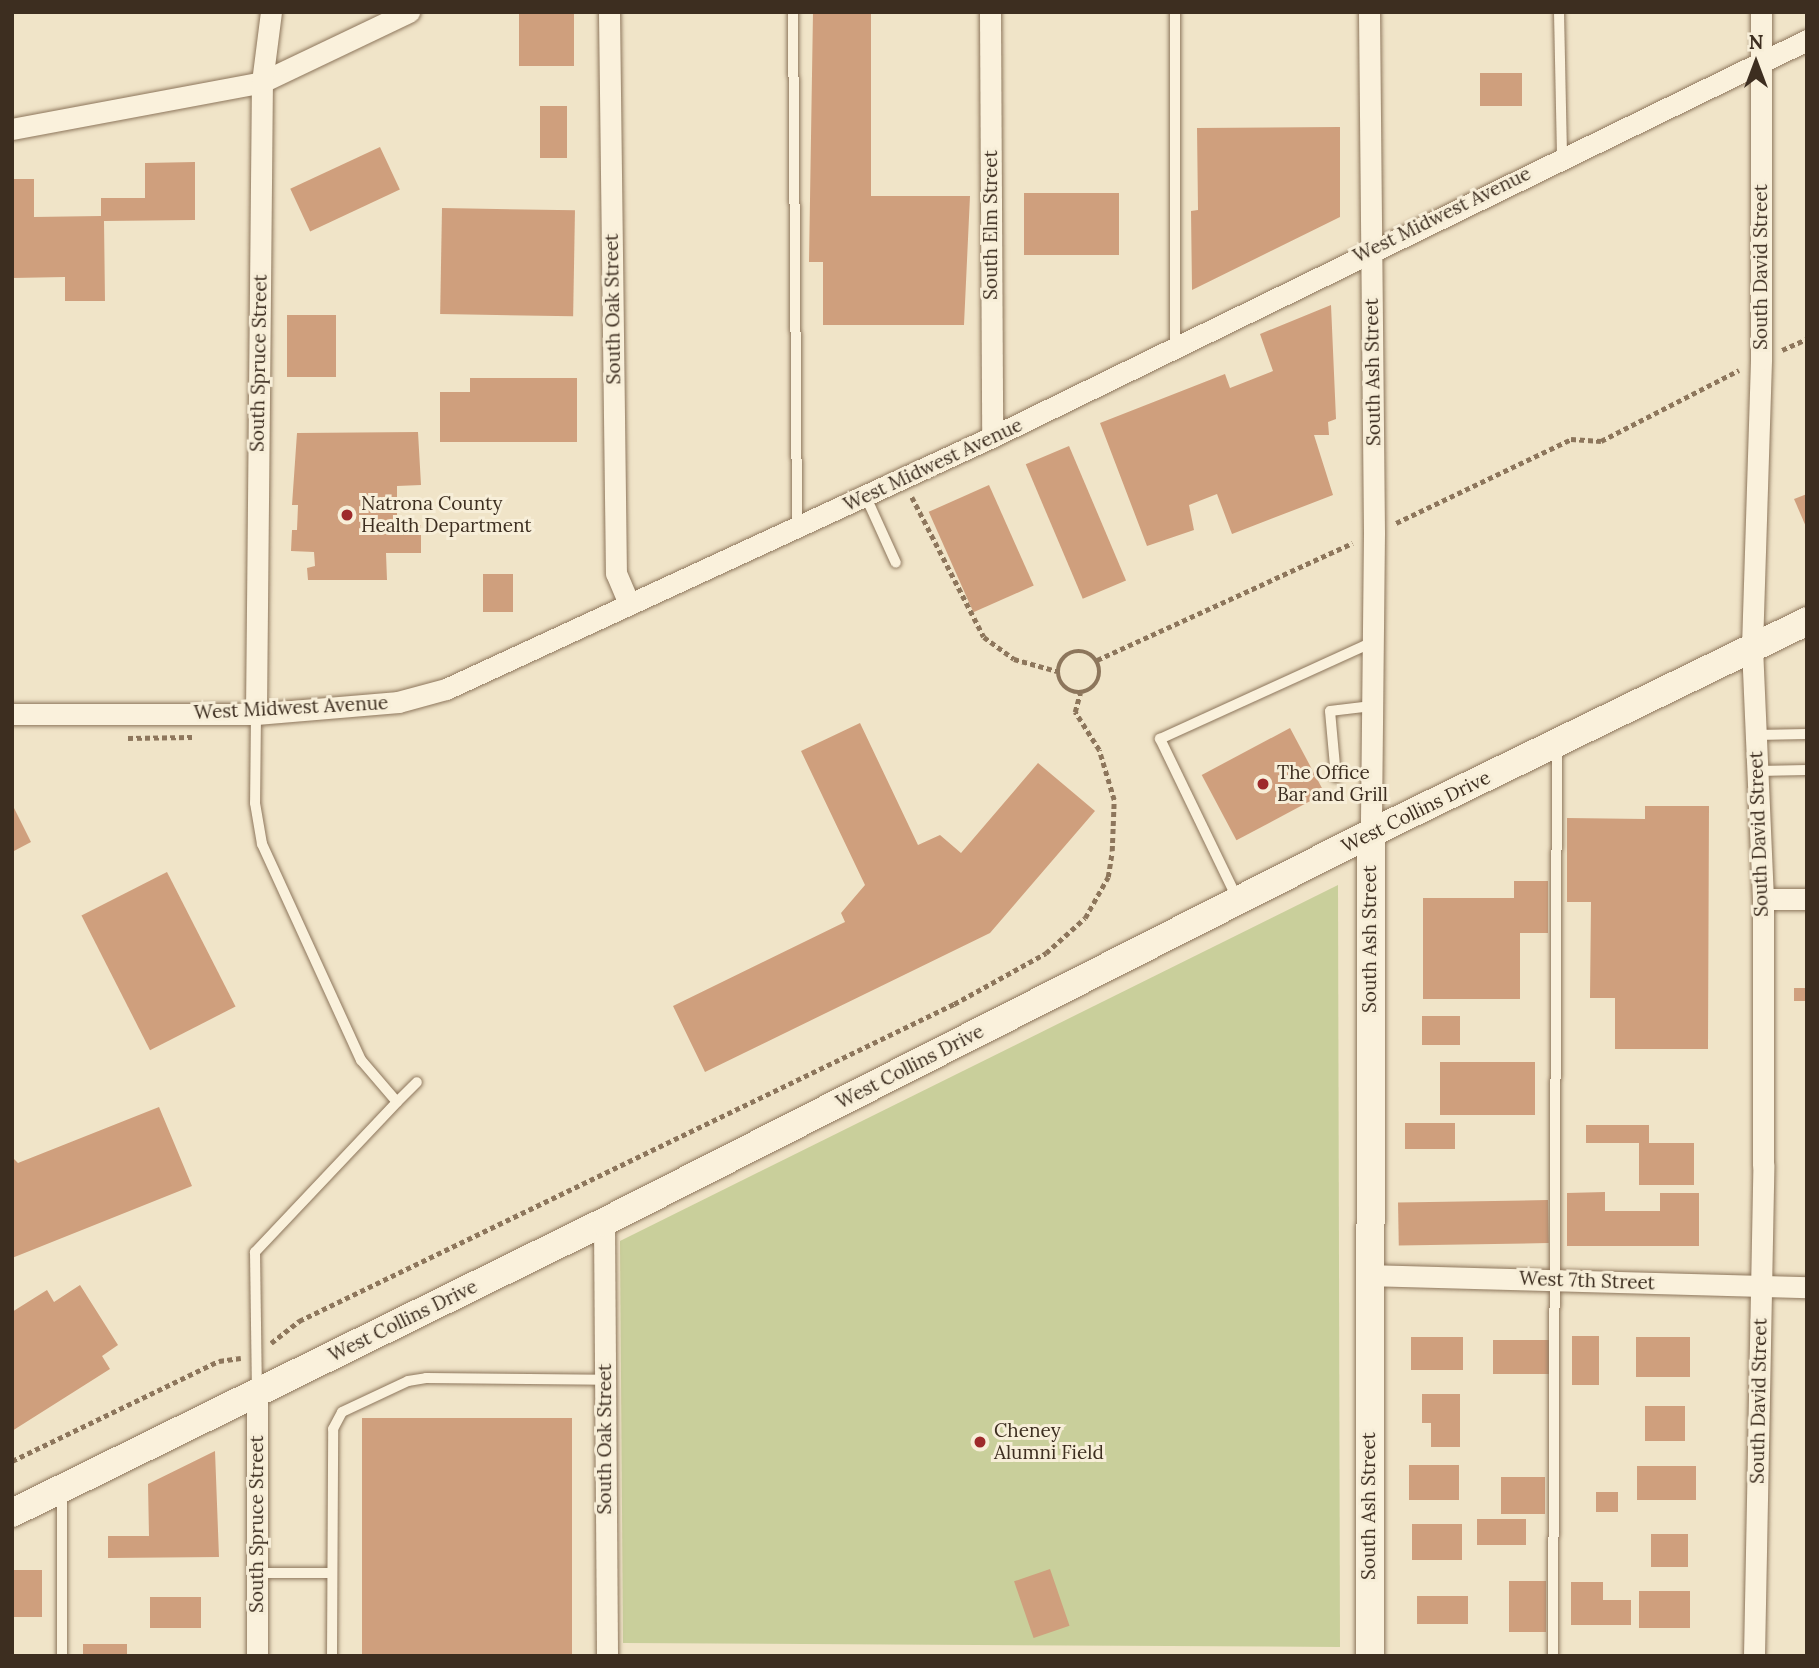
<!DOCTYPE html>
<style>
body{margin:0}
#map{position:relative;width:1819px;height:1668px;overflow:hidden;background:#f0e4c8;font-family:Lora,serif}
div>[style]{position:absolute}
.green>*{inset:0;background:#c9cf9b}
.building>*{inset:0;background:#cf9f7d;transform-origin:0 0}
.path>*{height:4.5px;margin-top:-2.25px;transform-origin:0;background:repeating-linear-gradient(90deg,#8d765c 0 5px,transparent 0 8.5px)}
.path>.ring{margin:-2.25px;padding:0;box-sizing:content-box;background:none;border:4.5px solid #8d765c;border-radius:50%}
.roads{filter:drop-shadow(0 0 2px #8d765c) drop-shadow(0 0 2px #8d765c)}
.lane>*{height:10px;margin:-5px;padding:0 5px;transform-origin:5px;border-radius:5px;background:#faf1dc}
.street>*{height:21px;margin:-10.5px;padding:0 10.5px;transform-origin:10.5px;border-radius:10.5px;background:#faf1dc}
.secondary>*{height:28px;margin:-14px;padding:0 14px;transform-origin:14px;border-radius:14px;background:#faf1dc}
.dots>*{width:19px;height:19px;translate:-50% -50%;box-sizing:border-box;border:4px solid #f7eed8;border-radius:50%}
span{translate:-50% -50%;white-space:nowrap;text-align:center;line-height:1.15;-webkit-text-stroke:6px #f7eed8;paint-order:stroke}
.street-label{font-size:19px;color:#3d2e20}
.poi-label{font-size:19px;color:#3d2e20}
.left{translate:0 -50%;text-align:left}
.frame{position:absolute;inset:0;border:14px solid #3d2e20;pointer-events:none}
.north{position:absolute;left:1721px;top:28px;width:70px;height:70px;-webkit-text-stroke:5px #f7eed8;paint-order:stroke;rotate:0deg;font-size:19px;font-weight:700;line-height:28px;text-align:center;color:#3d2e20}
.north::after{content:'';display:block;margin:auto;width:24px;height:32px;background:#3d2e20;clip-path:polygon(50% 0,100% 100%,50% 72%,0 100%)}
</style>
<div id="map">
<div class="green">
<i style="clip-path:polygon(1338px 885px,1340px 1647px,623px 1643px,620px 1241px)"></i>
</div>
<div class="building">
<i style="left:519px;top:12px;width:55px;height:54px"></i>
<i style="clip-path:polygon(813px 12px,871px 12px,871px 196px,970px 196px,964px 325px,823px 325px,823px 262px,809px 262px)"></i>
<i style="left:1480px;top:73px;width:42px;height:33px"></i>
<i style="left:540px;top:106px;width:27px;height:52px"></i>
<i style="clip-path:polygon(1340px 127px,1340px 217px,1192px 290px,1191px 211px,1198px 210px,1197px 128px)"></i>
<i style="left:380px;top:147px;width:47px;height:99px;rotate:65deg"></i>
<i style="clip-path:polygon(195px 162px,195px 220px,104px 221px,105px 301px,65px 301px,65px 277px,12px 278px,12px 179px,34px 179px,34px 217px,101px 216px,101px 198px,145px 198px,145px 163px)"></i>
<i style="left:1024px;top:193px;width:95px;height:62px"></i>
<i style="left:442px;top:208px;width:133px;height:106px;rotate:1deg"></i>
<i style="clip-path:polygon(1331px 305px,1336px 419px,1328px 422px,1329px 435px,1314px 435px,1333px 495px,1232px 534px,1217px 494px,1189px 505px,1194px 530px,1147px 546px,1100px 423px,1225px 374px,1230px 388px,1273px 371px,1260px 334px)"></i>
<i style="left:287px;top:315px;width:49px;height:62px"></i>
<i style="clip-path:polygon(470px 378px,577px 378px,577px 442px,440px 442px,440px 392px,470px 392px)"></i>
<i style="clip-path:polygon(418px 432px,421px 485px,397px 486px,397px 526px,421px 525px,421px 553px,386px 553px,387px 580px,308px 580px,307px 568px,315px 566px,314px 552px,291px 551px,292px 530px,297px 530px,298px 505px,292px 505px,297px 433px)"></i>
<i style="left:1069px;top:446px;width:146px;height:47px;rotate:67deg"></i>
<i style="left:989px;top:485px;width:110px;height:66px;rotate:66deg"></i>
<i style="clip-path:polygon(1807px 494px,1807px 529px,1794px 499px)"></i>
<i style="left:483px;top:574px;width:30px;height:38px"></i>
<i style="clip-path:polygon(860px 723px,918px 845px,940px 835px,961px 853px,1038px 763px,1095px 811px,990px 933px,705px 1072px,673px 1006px,845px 922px,841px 913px,865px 885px,801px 751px)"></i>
<i style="left:1290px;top:728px;width:74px;height:100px;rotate:62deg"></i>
<i style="clip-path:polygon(12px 804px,31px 842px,12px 852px)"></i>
<i style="clip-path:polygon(1645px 806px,1709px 806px,1708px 1049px,1615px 1049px,1615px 998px,1590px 998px,1591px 902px,1567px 902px,1567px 818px,1645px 819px)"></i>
<i style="left:167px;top:872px;width:151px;height:96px;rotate:63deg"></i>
<i style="clip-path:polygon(1514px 881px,1548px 881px,1548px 933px,1520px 933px,1520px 999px,1423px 999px,1423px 898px,1514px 898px)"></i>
<i style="left:1794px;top:988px;width:13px;height:13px"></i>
<i style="left:1422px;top:1016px;width:38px;height:29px"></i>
<i style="left:1440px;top:1062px;width:95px;height:53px"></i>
<i style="clip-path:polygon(159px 1107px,192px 1186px,12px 1258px,12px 1157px,18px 1163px)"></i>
<i style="left:1405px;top:1123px;width:50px;height:26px"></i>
<i style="clip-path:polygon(1586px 1125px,1649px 1125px,1649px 1143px,1694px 1143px,1694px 1185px,1639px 1185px,1639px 1143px,1586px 1143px)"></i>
<i style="clip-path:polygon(1605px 1192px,1605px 1211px,1660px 1211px,1660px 1193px,1699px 1193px,1699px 1246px,1567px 1246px,1567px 1193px)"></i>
<i style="left:1548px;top:1200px;width:43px;height:150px;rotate:89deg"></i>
<i style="clip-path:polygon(80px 1285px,118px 1345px,102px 1356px,110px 1369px,12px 1431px,12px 1312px,47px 1290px,54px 1302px)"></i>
<i style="left:1572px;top:1336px;width:27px;height:49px"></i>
<i style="left:1463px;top:1337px;width:33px;height:52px;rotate:90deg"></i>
<i style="left:1636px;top:1337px;width:54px;height:40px"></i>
<i style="left:1493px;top:1340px;width:56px;height:34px"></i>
<i style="clip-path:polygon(1422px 1394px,1460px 1394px,1460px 1447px,1431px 1447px,1431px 1423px,1422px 1423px)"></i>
<i style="left:1645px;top:1406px;width:40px;height:35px"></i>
<i style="left:572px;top:1418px;width:238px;height:210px;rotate:90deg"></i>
<i style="clip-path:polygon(215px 1451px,219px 1557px,108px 1558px,108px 1536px,149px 1536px,148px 1484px)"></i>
<i style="left:1409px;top:1465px;width:50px;height:35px"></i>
<i style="left:1637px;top:1466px;width:59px;height:34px"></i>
<i style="left:1501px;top:1477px;width:44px;height:37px"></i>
<i style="left:1596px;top:1492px;width:22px;height:20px"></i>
<i style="left:1477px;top:1519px;width:49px;height:26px"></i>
<i style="left:1412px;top:1524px;width:50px;height:36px"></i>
<i style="left:1651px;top:1534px;width:37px;height:33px"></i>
<i style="left:1050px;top:1569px;width:60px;height:38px;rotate:71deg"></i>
<i style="left:12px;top:1570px;width:30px;height:47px"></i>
<i style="left:1509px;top:1581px;width:37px;height:51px"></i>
<i style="clip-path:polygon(1571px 1582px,1603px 1582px,1603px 1600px,1631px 1600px,1631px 1625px,1571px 1625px)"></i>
<i style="left:1639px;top:1591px;width:51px;height:37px"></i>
<i style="left:1417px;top:1596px;width:51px;height:28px"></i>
<i style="left:150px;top:1597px;width:51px;height:31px"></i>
<i style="left:83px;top:1644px;width:44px;height:12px"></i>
</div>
<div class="path">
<i style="left:1782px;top:350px;width:27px;rotate:-24deg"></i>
<i style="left:912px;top:497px;width:157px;rotate:62.8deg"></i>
<i style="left:984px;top:637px;width:37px;rotate:36deg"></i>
<i style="left:1014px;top:659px;width:45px;rotate:15.6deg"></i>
<i style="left:1396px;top:523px;width:194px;rotate:-25.6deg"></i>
<i style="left:1571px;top:439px;width:30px;rotate:4deg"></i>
<i style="left:1601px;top:441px;width:155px;rotate:-27.2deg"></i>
<i class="ring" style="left:1058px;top:651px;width:37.5px;height:37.5px"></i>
<i style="left:1097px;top:660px;width:281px;rotate:-24.6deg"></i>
<i style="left:128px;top:738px;width:64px;rotate:-0.9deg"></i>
<i style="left:271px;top:1343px;width:36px;rotate:-38deg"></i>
<i style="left:299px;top:1321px;width:728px;rotate:-25.83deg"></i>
<i style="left:954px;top:1004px;width:105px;rotate:-29deg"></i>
<i style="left:1046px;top:953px;width:52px;rotate:-41.9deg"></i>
<i style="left:1085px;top:918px;width:47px;rotate:-60.7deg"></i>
<i style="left:1108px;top:877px;width:26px;rotate:-81deg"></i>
<i style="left:1112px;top:851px;width:51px;rotate:-87.8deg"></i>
<i style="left:1114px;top:800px;width:52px;rotate:-106.7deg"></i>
<i style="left:1099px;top:750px;width:45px;rotate:-122.3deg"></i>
<i style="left:1075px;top:712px;width:20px;rotate:-75deg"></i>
<i style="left:12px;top:1461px;width:230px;rotate:-25.8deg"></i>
<i style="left:219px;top:1361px;width:22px;rotate:-8deg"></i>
</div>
<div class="roads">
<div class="lane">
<i style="left:793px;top:12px;width:515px;rotate:89.55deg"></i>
<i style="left:1559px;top:12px;width:146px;rotate:88.8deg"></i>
<i style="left:1175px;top:346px;width:334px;rotate:-90deg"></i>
<i style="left:866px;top:497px;width:72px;rotate:65.6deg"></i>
<i style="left:256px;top:714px;width:89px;rotate:90.6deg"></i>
<i style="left:255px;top:803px;width:42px;rotate:80.3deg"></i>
<i style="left:262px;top:844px;width:238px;rotate:65.4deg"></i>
<i style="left:361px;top:1060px;width:55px;rotate:49.4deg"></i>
<i style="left:397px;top:1102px;width:207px;rotate:133.4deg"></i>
<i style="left:255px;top:1252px;width:137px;rotate:89.2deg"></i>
<i style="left:1756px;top:735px;width:51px;rotate:-1.1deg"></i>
<i style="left:1758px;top:771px;width:49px;rotate:-1.2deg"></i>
<i style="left:1336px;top:777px;width:66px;rotate:-95.2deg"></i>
<i style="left:1330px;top:711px;width:42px;rotate:-6.8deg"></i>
<i style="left:1237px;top:898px;width:177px;rotate:-115.8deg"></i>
<i style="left:1160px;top:739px;width:234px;rotate:-24.5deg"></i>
<i style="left:397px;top:1102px;width:28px;rotate:-45deg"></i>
<i style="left:62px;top:1491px;width:165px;rotate:90deg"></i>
<i style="left:257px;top:1573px;width:75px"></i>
<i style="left:332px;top:1656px;width:227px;rotate:-89.7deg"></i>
<i style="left:333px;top:1429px;width:19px;rotate:-62deg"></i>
<i style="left:342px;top:1412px;width:73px;rotate:-25.2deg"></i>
<i style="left:408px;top:1381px;width:18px;rotate:-9deg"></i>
<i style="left:426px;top:1378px;width:179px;rotate:0.6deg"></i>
<i style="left:1553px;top:1656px;width:909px;rotate:-89.75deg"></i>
</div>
<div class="street">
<i style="left:609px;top:12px;width:561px;rotate:89.29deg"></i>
<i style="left:616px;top:573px;width:33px;rotate:67deg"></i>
<i style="left:990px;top:12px;width:425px;rotate:89.7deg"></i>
<i style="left:1369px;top:12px;width:521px;rotate:89.45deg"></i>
<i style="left:1374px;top:533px;width:300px;rotate:90.6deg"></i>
<i style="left:12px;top:129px;width:254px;rotate:-10.6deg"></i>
<i style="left:262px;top:82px;width:163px;rotate:-25.5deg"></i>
<i style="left:12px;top:714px;width:244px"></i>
<i style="left:256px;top:714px;width:143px;rotate:-4.8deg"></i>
<i style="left:398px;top:702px;width:50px;rotate:-15.2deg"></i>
<i style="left:446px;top:689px;width:601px;rotate:-24.78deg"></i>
<i style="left:992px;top:437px;width:907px;rotate:-25.97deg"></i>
<i style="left:256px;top:714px;width:632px;rotate:-89.46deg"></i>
<i style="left:262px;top:82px;width:71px;rotate:-82.7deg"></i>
<i style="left:1763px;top:899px;width:44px"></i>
<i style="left:604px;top:1222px;width:434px;rotate:89.6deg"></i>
<i style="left:1367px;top:1275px;width:440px;rotate:1.6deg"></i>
<i style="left:257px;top:1656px;width:264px;rotate:-90deg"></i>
<i style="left:1754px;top:1656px;width:491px;rotate:-88.9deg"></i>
<i style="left:1763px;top:1165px;width:266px;rotate:-90deg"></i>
<i style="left:1763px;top:899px;width:252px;rotate:-92.5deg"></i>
<i style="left:1752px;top:647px;width:288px;rotate:-88.2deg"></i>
<i style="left:1761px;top:359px;width:347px;rotate:-90deg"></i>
</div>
<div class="secondary">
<i style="left:12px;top:1513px;width:660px;rotate:-26.18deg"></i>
<i style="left:604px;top:1222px;width:860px;rotate:-26.89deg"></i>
<i style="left:1371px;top:833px;width:485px;rotate:-25.9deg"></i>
<i style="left:1370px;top:1656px;width:823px;rotate:-89.93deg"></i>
</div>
</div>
<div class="dots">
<i style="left:347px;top:515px;background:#9e2a2b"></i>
<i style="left:1263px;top:784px;background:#9e2a2b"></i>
<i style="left:980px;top:1442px;background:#9e2a2b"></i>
</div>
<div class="street-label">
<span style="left:1442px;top:215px;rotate:-26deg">West Midwest Avenue</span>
<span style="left:991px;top:225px;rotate:-90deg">South Elm Street</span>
<span style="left:1761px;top:267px;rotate:-90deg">South David Street</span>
<span style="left:613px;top:309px;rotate:-91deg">South Oak Street</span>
<span style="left:259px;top:363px;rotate:-89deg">South Spruce Street</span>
<span style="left:1373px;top:372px;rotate:-91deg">South Ash Street</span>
<span style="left:933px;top:465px;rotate:-25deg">West Midwest Avenue</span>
<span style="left:291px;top:708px;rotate:-3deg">West Midwest Avenue</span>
<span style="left:1416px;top:812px;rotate:-26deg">West Collins Drive</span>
<span style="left:1759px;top:834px;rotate:-92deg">South David Street</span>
<span style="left:1370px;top:939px;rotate:-90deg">South Ash Street</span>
<span style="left:910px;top:1067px;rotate:-27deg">West Collins Drive</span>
<span style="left:1587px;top:1281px;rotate:2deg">West 7th Street</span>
<span style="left:403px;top:1321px;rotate:-26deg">West Collins Drive</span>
<span style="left:1759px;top:1401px;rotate:-89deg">South David Street</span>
<span style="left:605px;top:1439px;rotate:-90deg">South Oak Street</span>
<span style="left:1369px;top:1506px;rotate:-90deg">South Ash Street</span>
<span style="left:257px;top:1524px;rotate:-90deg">South Spruce Street</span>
</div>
<div class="poi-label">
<span class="left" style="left:361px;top:515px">Natrona County<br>Health Department</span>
<span class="left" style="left:1277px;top:784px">The Office<br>Bar and Grill</span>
<span class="left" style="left:994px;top:1442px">Cheney<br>Alumni Field</span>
</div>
<div class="frame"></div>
<div class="north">N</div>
</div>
